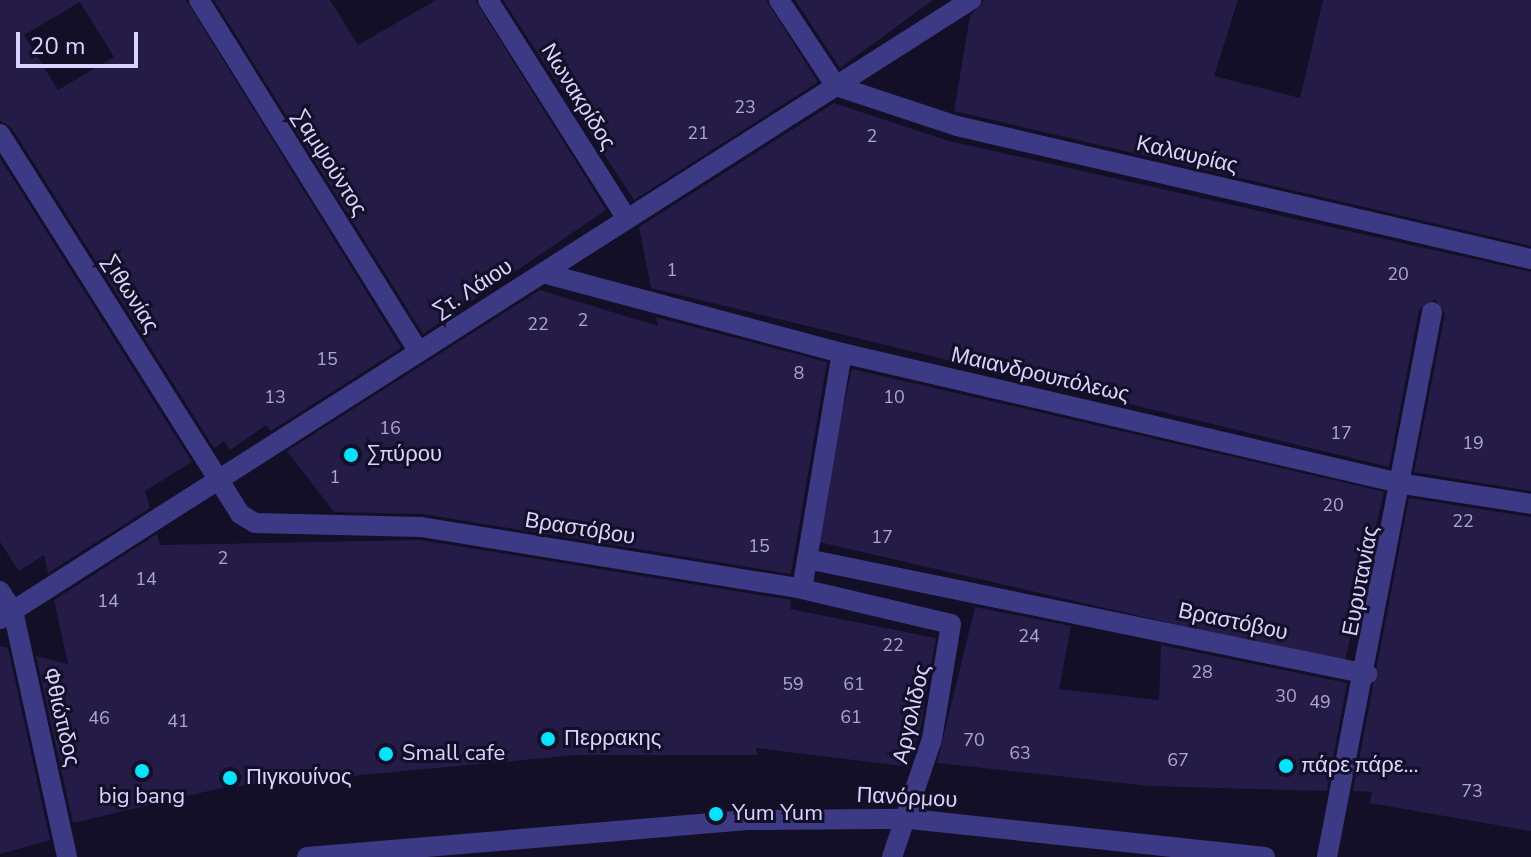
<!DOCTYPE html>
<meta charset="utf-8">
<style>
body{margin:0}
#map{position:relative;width:1531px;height:857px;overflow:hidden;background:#130f26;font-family:"Nunito Sans",sans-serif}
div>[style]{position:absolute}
.building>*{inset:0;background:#241b47;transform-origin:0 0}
.minor>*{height:20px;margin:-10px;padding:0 10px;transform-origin:10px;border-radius:10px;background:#3d3a85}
.tertiary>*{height:20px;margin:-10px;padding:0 10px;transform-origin:10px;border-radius:10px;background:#3d3a85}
.dots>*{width:22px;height:22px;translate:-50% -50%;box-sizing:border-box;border:4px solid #130f26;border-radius:50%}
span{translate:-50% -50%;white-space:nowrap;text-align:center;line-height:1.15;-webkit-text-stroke:6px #130f26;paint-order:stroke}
.number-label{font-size:18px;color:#aca6d1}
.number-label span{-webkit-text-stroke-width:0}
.street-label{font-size:22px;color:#d9d4ff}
.poi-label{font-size:22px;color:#d9d4ff}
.left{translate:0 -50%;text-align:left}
.scale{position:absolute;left:16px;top:32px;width:122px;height:36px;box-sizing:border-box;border:4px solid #d9d4ff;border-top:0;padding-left:10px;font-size:24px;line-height:28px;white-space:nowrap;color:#d9d4ff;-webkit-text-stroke:6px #130f26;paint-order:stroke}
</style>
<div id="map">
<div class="building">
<i style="clip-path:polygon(evenodd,0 0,186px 0,401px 348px,271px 431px,266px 425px,230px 450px,224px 441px,214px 448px,11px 127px,0 121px,0 0,80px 2px,114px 57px,58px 90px,24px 35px,80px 2px)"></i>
<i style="clip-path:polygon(214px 0,330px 0,358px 45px,436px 0,475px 0,606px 210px,423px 334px)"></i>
<i style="clip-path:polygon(503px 0,766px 0,818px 82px,634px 200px)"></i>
<i style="clip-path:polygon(795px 0,933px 0,840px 68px)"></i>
<i style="clip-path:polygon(984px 0,1238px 0,1214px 76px,1300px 98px,1323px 0,1531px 0,1531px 246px,954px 111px,970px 16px)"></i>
<i style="clip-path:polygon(834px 103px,949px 141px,1531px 272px,1531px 491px,1414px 472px,1445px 314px,1435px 299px,1419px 310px,1389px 467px,651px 288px,639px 227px)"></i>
<i style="clip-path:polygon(0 158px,192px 462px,145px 491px,150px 508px,48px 573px,44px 555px,19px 571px,0 542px)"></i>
<i style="clip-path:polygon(540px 290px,658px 326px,656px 317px,827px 362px,791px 574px,423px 514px,334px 512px,287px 451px)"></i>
<i style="left:852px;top:369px;width:546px;height:176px;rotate:13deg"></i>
<i style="clip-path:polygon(1409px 498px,1531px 517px,1531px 831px,1370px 803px,1372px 792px,1353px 791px)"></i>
<i style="clip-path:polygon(157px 534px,160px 545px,420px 540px,791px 600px,790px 609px,936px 638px,919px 736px,903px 766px,756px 748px,757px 755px,577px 755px,221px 788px,73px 823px,36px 656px,68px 664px,54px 600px)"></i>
<i style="clip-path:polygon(975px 607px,1071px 626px,1059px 689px,1159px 700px,1161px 645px,1347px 683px,1327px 791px,1150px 786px,937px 763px)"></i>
<i style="clip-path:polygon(0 646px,8px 648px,50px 840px,0 854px)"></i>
</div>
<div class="minor">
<i style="left:199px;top:0;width:415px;rotate:58deg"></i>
<i style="left:488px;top:0;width:259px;rotate:57.6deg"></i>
<i style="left:779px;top:0;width:103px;rotate:56.5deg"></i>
<i style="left:836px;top:86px;width:127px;rotate:18.3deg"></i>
<i style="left:957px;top:126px;width:589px;rotate:13.05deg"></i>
<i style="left:0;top:134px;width:449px;rotate:57.7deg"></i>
<i style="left:240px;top:514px;width:17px;rotate:31deg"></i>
<i style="left:255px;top:523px;width:166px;rotate:1.4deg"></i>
<i style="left:421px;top:527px;width:386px;rotate:9.2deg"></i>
<i style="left:802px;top:589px;width:153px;rotate:13.2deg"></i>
<i style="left:951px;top:624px;width:117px;rotate:99.4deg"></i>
<i style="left:932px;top:739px;width:125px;rotate:108.7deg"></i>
<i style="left:543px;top:273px;width:310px;rotate:15deg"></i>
<i style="left:842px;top:353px;width:577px;rotate:13.12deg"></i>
<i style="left:1404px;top:484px;width:129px;rotate:8.9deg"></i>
<i style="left:807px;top:559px;width:572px;rotate:11.6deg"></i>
<i style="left:802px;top:589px;width:239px;rotate:-80.4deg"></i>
<i style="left:0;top:619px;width:1152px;rotate:-32.52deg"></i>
<i style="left:1327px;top:857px;width:555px;rotate:-79.09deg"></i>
</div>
<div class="tertiary">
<i style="left:0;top:591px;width:24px;rotate:57deg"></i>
<i style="left:13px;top:611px;width:252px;rotate:77.6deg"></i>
<i style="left:307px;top:857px;width:442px;rotate:-4.8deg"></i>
<i style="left:747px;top:820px;width:163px;rotate:-0.4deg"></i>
<i style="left:910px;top:819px;width:357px;rotate:6.1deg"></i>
</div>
<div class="dots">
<i style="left:351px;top:455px;background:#00e5ff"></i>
<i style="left:548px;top:739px;background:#00e5ff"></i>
<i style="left:386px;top:754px;background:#00e5ff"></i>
<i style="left:1286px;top:766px;background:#00e5ff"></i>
<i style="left:142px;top:771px;background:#00e5ff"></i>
<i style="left:230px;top:778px;background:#00e5ff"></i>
<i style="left:716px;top:814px;background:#00e5ff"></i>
</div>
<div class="number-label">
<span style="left:745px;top:107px">23</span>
<span style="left:698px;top:133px">21</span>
<span style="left:872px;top:136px">2</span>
<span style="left:672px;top:270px">1</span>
<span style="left:1398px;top:274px">20</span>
<span style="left:583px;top:320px">2</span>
<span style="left:538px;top:324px">22</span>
<span style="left:327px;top:359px">15</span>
<span style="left:799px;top:373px">8</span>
<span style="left:275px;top:397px">13</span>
<span style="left:894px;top:397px">10</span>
<span style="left:390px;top:428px">16</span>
<span style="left:1341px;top:433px">17</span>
<span style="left:1473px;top:443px">19</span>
<span style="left:335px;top:477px">1</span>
<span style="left:1333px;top:505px">20</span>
<span style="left:1463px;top:521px">22</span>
<span style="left:882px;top:537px">17</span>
<span style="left:759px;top:546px">15</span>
<span style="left:223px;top:558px">2</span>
<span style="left:146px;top:579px">14</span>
<span style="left:108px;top:601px">14</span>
<span style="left:1029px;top:636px">24</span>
<span style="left:893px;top:645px">22</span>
<span style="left:1202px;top:672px">28</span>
<span style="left:793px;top:684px">59</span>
<span style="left:854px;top:684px">61</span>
<span style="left:1286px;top:696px">30</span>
<span style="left:1320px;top:702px">49</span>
<span style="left:851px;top:717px">61</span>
<span style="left:99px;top:718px">46</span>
<span style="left:178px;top:721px">41</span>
<span style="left:974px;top:740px">70</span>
<span style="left:1020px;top:753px">63</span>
<span style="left:1178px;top:760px">67</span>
<span style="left:1472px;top:791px">73</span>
</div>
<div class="street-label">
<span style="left:578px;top:97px;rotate:58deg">Νωνακρίδος</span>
<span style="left:1187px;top:155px;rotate:13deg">Καλαυρίας</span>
<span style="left:329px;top:163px;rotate:58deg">Σαμψούντος</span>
<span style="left:473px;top:289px;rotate:-33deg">Στ. Λάιου</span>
<span style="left:130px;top:294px;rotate:58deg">Σιθωνίας</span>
<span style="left:1040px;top:375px;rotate:13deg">Μαιανδρουπόλεως</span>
<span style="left:580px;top:529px;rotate:9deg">Βραστόβου</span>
<span style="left:1361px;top:581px;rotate:-79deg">Ευρυτανίας</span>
<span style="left:1233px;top:622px;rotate:12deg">Βραστόβου</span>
<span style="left:912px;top:714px;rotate:-77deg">Αργολίδος</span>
<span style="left:61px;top:717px;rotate:77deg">Φθιώτιδος</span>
<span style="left:907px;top:798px;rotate:3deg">Πανόρμου</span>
</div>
<div class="poi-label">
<span class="left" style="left:367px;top:455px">Σπύρου</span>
<span class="left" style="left:564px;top:739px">Περρακης</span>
<span class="left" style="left:402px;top:754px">Small cafe</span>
<span class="left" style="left:1302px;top:766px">πάρε πάρε...</span>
<span class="left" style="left:246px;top:778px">Πιγκουίνος</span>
<span style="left:142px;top:797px">big bang</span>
<span class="left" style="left:732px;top:814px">Yum Yum</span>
</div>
<div class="scale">20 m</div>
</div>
